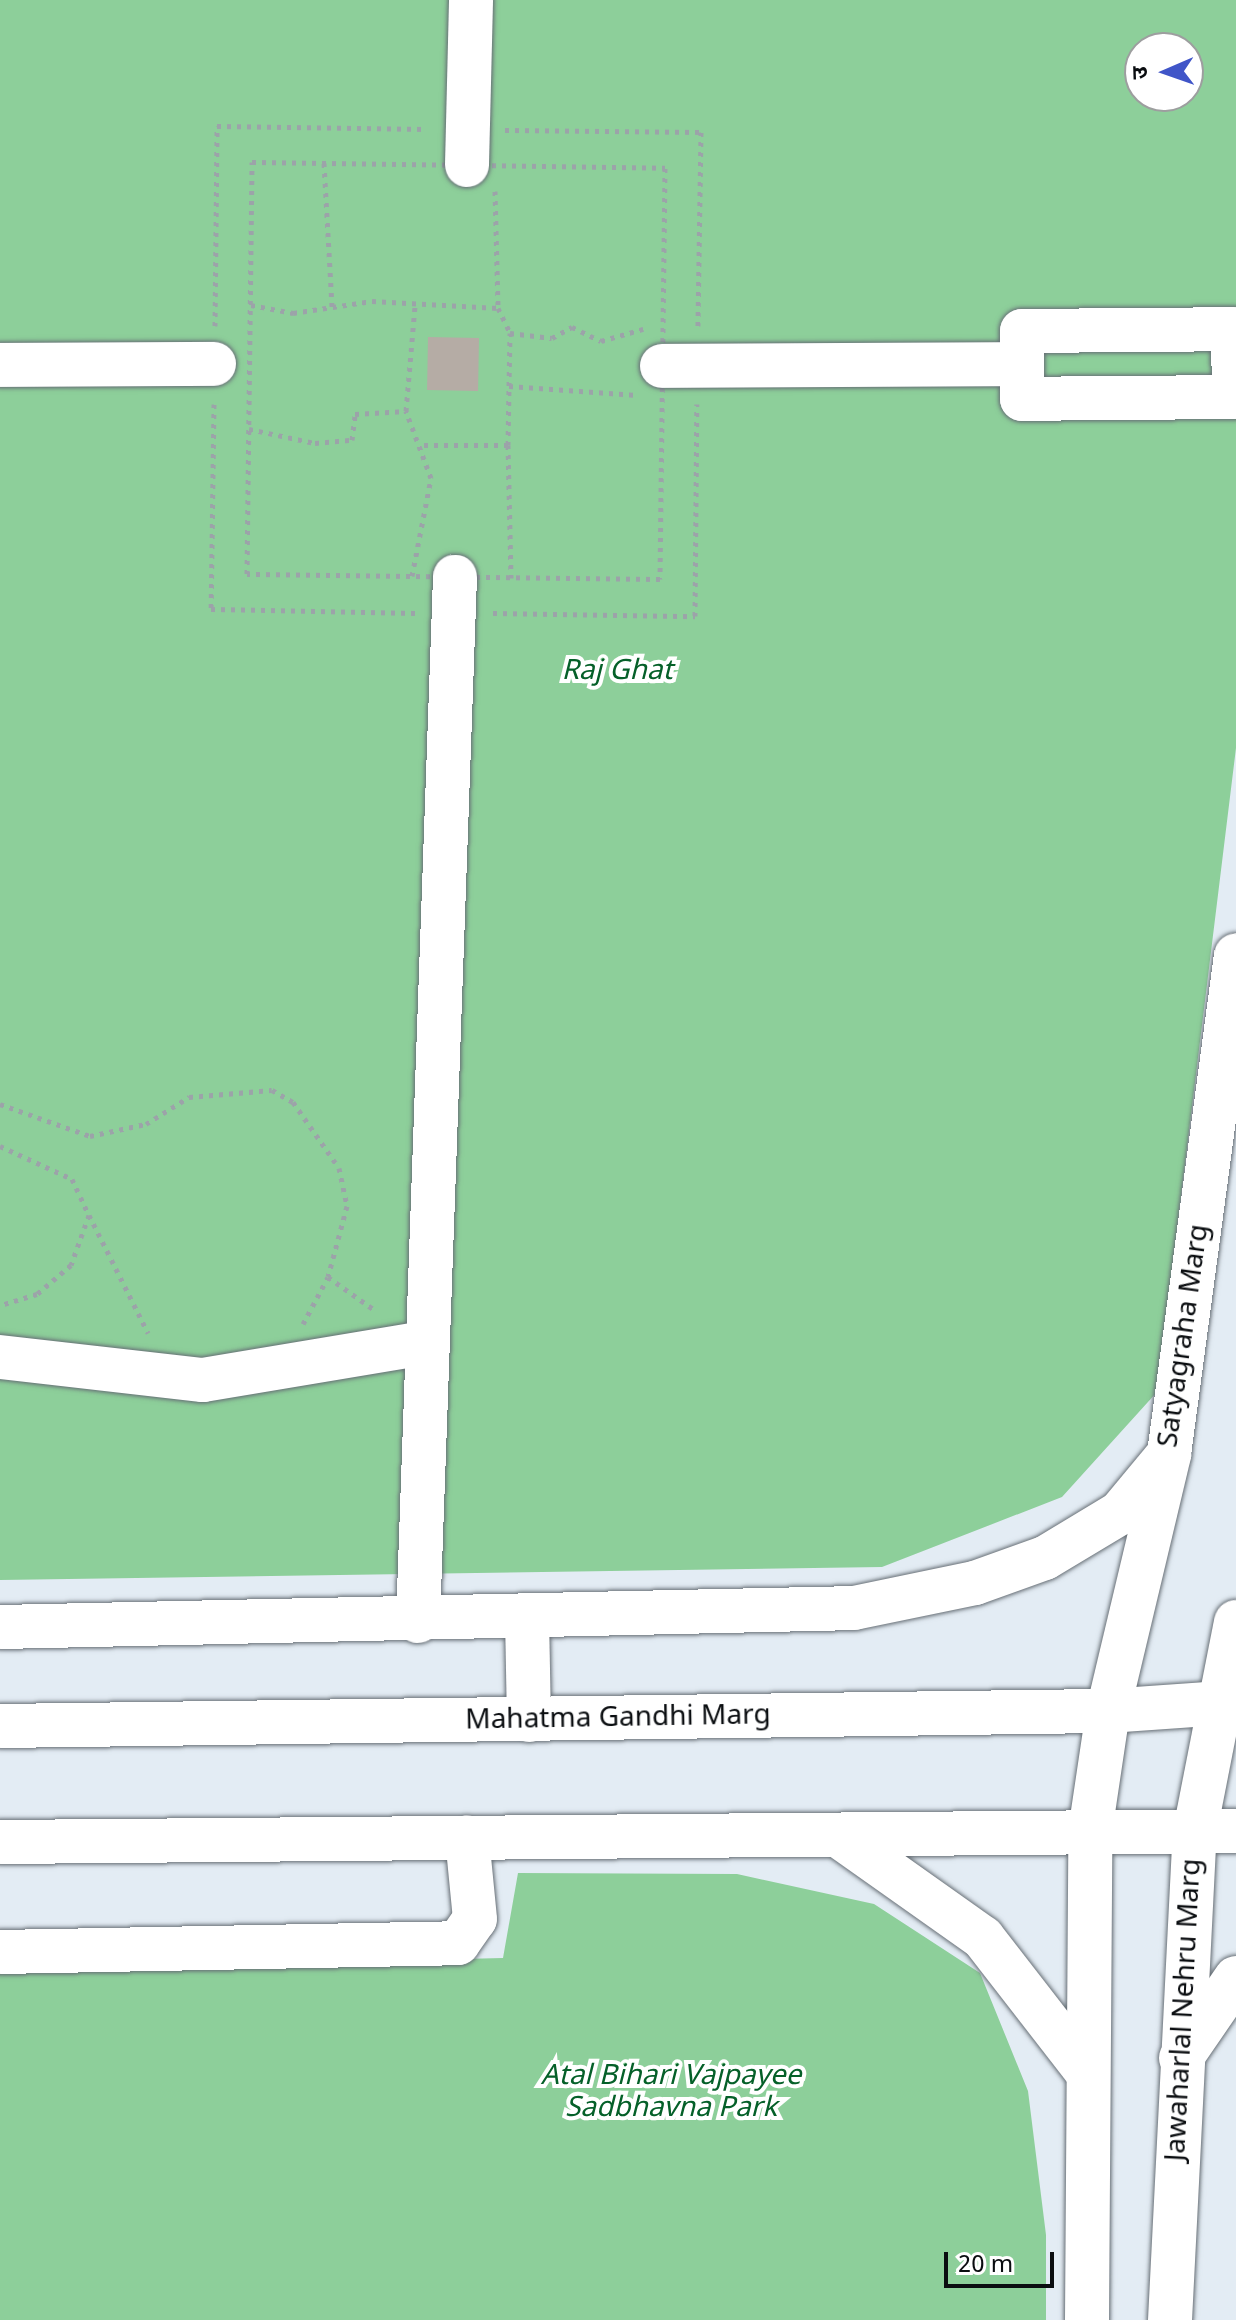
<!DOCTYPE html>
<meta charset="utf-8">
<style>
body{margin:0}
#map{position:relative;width:1236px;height:2320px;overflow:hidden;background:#e3ecf4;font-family:Georgia,"Noto Sans Devanagari",serif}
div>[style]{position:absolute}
.green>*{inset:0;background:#8dcf9a}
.building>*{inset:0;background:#b5aca5;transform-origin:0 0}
.path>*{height:5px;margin-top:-2.5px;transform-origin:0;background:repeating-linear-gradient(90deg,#9ca3a9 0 4px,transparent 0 10px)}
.roads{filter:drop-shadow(0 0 2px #676f76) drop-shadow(0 0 2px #676f76)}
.minor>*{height:44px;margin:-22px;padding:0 22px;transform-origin:22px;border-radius:22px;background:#fff}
.major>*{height:44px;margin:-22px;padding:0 22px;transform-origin:22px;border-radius:22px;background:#fff}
span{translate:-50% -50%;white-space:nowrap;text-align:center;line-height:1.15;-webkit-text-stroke:8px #fff;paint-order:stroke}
.park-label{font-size:28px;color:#056029;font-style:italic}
.street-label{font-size:28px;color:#0a0d10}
.north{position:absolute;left:1124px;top:32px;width:80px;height:80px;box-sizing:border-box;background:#fff;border:2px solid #9d9e9f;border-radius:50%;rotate:268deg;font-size:22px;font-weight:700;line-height:32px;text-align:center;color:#0a0d10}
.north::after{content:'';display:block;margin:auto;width:28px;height:36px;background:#4055c8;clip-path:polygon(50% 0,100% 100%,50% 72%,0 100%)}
.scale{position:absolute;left:944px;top:2252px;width:110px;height:36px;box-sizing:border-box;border:4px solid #0a0d10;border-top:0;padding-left:10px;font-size:24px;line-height:28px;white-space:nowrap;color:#0a0d10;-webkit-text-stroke:6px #fff;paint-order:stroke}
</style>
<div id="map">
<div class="green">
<i style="clip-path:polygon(evenodd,0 0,1236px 0,1236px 748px,1157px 1392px,1062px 1497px,882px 1567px,0 1580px,0 0,1140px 48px,1188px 48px,1188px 96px,1140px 96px,1140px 48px)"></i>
<i style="clip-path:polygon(518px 1873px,737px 1874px,874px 1904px,980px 1973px,1028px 2091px,1046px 2235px,1046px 2320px,0 2320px,0 1970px,503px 1958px)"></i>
</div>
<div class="building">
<i style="left:428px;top:337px;width:51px;height:53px;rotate:1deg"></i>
</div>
<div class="path">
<i style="left:505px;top:130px;width:196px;rotate:0.6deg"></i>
<i style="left:701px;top:132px;width:194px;rotate:90.9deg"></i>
<i style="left:252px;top:162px;width:413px;rotate:0.8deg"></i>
<i style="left:665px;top:168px;width:411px;rotate:90.7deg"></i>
<i style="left:660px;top:579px;width:413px;rotate:-179.3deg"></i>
<i style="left:247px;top:574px;width:412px;rotate:-89.3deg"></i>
<i style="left:324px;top:163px;width:144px;rotate:86.8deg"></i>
<i style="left:495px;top:191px;width:117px;rotate:88.5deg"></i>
<i style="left:498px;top:308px;width:28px;rotate:64deg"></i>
<i style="left:510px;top:333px;width:42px;rotate:6.8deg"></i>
<i style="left:552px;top:338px;width:23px;rotate:-29deg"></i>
<i style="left:572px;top:327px;width:32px;rotate:26deg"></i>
<i style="left:601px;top:341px;width:44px;rotate:-15.9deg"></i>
<i style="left:251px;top:305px;width:43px;rotate:10.8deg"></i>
<i style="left:293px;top:313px;width:80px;rotate:-8.6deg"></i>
<i style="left:372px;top:301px;width:126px;rotate:3.2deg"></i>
<i style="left:215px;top:326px;width:200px;rotate:-89.4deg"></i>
<i style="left:217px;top:126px;width:210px;rotate:0.8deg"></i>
<i style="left:509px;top:386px;width:53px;rotate:-88.9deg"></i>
<i style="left:214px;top:404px;width:205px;rotate:90.8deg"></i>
<i style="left:211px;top:609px;width:204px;rotate:1.1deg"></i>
<i style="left:249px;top:429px;width:67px;rotate:12deg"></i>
<i style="left:315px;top:443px;width:37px;rotate:-5deg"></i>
<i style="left:352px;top:440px;width:26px;rotate:-83deg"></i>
<i style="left:355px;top:414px;width:51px;rotate:-3.4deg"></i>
<i style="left:424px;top:445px;width:84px"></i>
<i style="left:508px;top:445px;width:59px;rotate:-89deg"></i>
<i style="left:509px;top:386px;width:128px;rotate:4deg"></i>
<i style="left:508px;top:445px;width:133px;rotate:88.7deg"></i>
<i style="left:412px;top:576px;width:100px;rotate:-79deg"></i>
<i style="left:431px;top:478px;width:72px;rotate:-110.5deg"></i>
<i style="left:406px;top:411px;width:106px;rotate:-85.1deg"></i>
<i style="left:493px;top:613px;width:202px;rotate:0.9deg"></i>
<i style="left:695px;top:616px;width:212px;rotate:-89.5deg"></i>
<i style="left:0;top:1104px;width:96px;rotate:19.6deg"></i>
<i style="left:90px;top:1136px;width:57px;rotate:-12.1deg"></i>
<i style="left:146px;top:1124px;width:51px;rotate:-32.1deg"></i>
<i style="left:189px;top:1097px;width:83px;rotate:-4.8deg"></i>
<i style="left:272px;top:1090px;width:24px;rotate:30deg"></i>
<i style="left:293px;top:1102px;width:80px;rotate:55.1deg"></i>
<i style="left:339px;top:1168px;width:39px;rotate:78deg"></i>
<i style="left:347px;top:1206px;width:73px;rotate:105deg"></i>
<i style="left:328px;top:1277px;width:59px;rotate:35.3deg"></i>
<i style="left:0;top:1146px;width:79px;rotate:24.6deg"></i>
<i style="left:72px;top:1179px;width:40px;rotate:65deg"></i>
<i style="left:89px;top:1215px;width:53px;rotate:109.8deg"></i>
<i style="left:71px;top:1265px;width:45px;rotate:139.5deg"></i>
<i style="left:37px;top:1294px;width:39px;rotate:163deg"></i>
<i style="left:89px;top:1215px;width:132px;rotate:63.4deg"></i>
<i style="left:303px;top:1324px;width:53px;rotate:-62deg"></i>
</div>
<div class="roads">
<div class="minor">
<i style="left:467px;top:165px;width:165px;rotate:-88.6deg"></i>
<i style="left:1233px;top:329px;width:68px;rotate:89.2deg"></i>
<i style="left:1234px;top:397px;width:212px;rotate:179.5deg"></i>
<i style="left:1022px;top:399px;width:68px;rotate:-90deg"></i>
<i style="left:1022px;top:331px;width:211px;rotate:-0.5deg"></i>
<i style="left:0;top:365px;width:214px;rotate:-0.3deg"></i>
<i style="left:662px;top:366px;width:360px;rotate:-0.3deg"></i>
<i style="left:0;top:1357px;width:204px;rotate:6.5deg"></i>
<i style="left:203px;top:1380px;width:223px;rotate:-9.5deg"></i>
<i style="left:527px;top:1617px;width:103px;rotate:88.9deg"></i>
<i style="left:418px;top:1621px;width:1045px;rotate:-87.97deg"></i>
<i style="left:0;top:1627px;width:854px;rotate:-1.27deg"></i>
<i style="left:854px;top:1608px;width:124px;rotate:-11.7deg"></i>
<i style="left:975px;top:1583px;width:74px;rotate:-19.7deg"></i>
<i style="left:1045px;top:1558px;width:87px;rotate:-31deg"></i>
<i style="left:1120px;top:1513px;width:77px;rotate:-50.3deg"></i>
<i style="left:0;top:1952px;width:458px;rotate:-1.1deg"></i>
<i style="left:458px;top:1943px;width:29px;rotate:-55deg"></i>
<i style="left:475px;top:1919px;width:82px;rotate:-95.6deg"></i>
</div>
<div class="major">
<i style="left:0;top:1726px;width:1108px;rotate:-0.78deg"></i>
<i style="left:1108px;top:1711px;width:128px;rotate:-4deg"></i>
<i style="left:839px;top:1836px;width:176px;rotate:35.3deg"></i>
<i style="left:983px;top:1938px;width:168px;rotate:52.2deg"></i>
<i style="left:0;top:1842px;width:1236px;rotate:-0.51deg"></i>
<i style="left:1181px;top:2058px;width:97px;rotate:-55.5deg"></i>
<i style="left:1087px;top:2320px;width:488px;rotate:-89.6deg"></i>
<i style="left:1090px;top:1832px;width:122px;rotate:-81.5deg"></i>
<i style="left:1108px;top:1711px;width:264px;rotate:-76.6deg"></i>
<i style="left:1169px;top:1454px;width:503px;rotate:-82.35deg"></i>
<i style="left:1170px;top:2320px;width:490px;rotate:-87.1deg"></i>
<i style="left:1195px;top:1831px;width:213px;rotate:-78.9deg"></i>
</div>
</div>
<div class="park-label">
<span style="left:617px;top:672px">Raj Ghat</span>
<span style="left:671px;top:2093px">Atal Bihari Vajpayee<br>Sadbhavna Park</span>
</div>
<div class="street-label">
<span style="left:1185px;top:1336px;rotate:-82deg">Satyagraha Marg</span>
<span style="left:618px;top:1719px;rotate:-1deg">Mahatma Gandhi Marg</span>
<span style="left:1185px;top:2010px;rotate:-87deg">Jawaharlal Nehru Marg</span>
</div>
<div class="north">उ</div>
<div class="scale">20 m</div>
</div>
